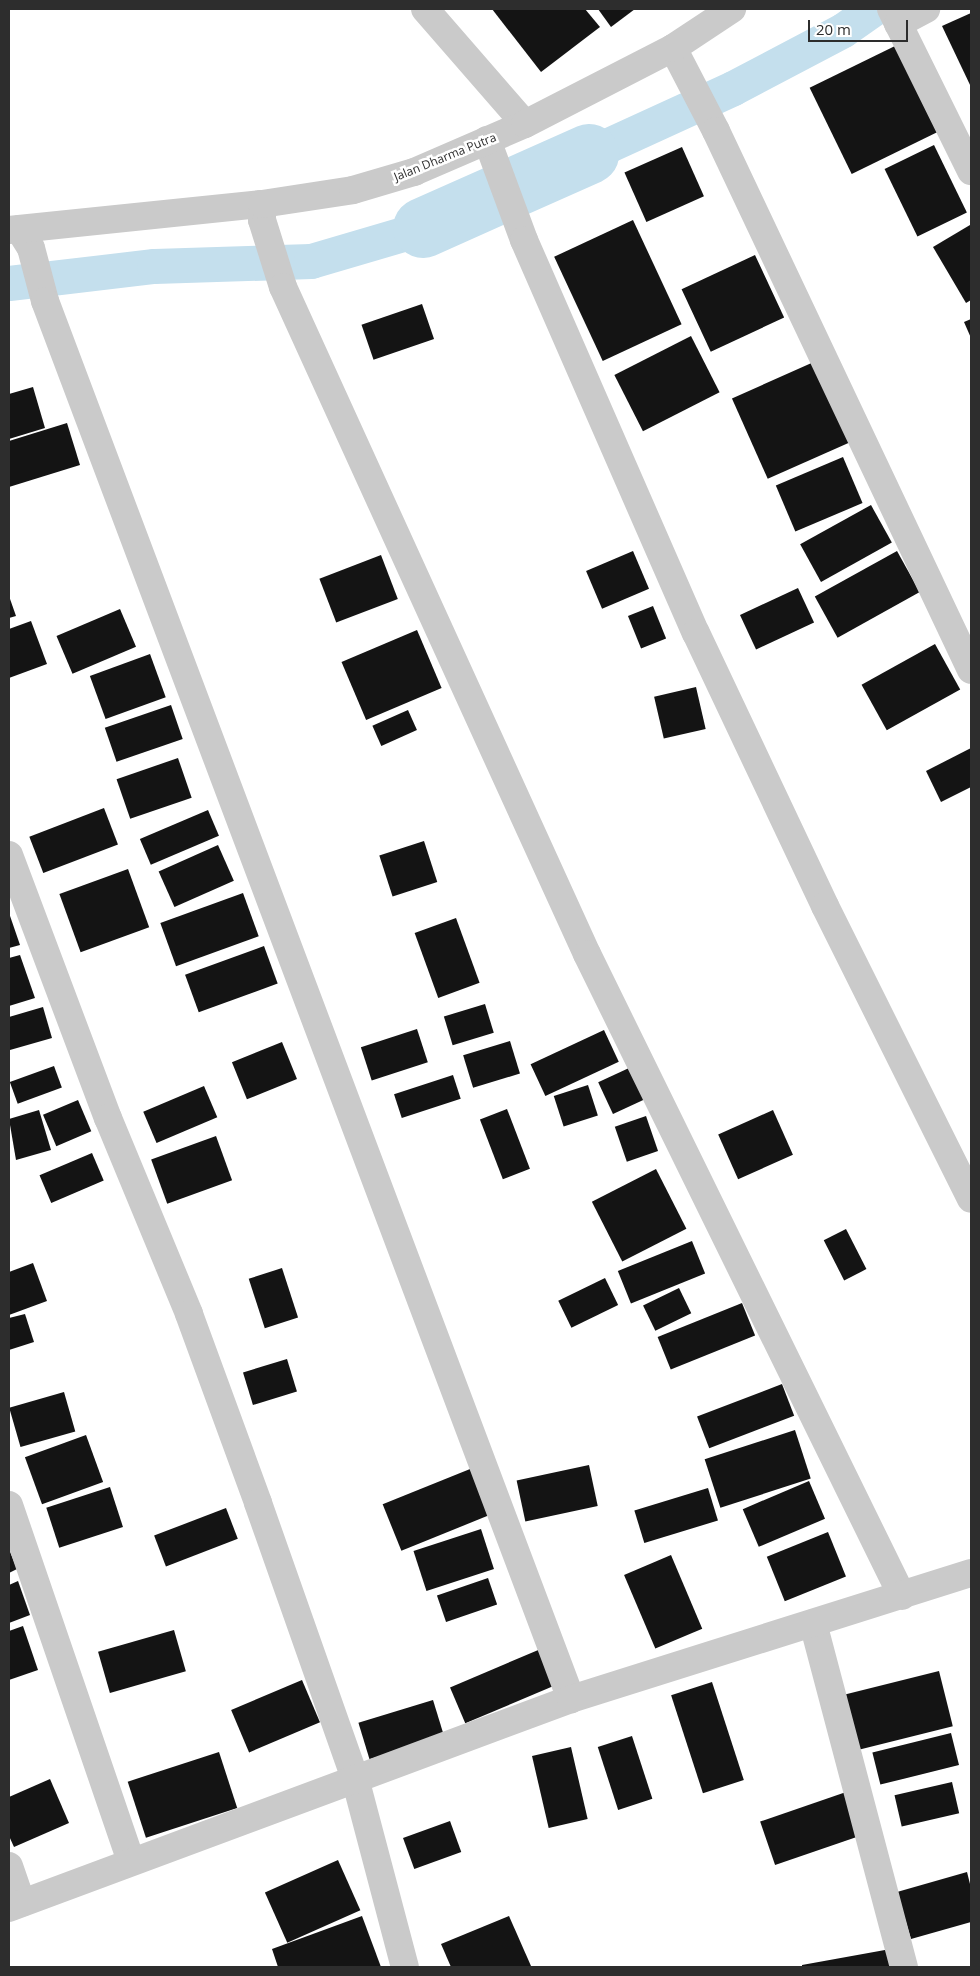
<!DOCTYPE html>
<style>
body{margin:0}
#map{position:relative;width:980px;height:1976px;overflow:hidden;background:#fff;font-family:"Open Sans",sans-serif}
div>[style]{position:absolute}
.canal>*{height:35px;margin:-17.5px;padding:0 17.5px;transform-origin:17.5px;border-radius:17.5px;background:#c4dfed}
.river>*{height:60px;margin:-30px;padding:0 30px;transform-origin:30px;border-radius:30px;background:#c4dfed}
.building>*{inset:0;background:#141414;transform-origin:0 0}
.minor>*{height:28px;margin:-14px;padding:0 14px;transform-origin:14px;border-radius:14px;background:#cacaca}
span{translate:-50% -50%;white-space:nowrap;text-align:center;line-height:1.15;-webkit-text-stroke:5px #fff;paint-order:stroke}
.street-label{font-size:12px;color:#2d2d2d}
.frame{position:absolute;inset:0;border:10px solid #2d2d2d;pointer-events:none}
.scale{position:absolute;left:808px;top:20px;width:100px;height:22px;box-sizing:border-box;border:2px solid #2d2d2d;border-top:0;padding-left:6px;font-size:15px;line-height:18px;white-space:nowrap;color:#2d2d2d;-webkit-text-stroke:4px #fff;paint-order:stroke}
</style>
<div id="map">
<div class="canal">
<i style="left:589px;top:154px;width:158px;rotate:-24.6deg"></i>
<i style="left:733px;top:88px;width:124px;rotate:-27.8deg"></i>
<i style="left:843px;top:30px;width:37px;rotate:-35deg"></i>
<i style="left:9px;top:283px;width:146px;rotate:-6.7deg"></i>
<i style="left:154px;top:266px;width:157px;rotate:-1.8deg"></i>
<i style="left:311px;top:261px;width:117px;rotate:-16.4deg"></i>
</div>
<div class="river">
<i style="left:423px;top:228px;width:182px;rotate:-24deg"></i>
</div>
<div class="building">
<i style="clip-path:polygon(492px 9px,585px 9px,600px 27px,541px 72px)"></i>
<i style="clip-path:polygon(598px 9px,635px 9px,611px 27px)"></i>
<i style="clip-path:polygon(971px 13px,971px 87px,942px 26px)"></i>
<i style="left:895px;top:46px;width:96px;height:95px;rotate:64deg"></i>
<i style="left:934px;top:145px;width:75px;height:55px;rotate:64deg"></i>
<i style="left:682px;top:147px;width:54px;height:63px;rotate:66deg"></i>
<i style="left:633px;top:220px;width:115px;height:87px;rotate:65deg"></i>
<i style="clip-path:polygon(970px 225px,971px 300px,966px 303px,933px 247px)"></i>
<i style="left:755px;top:255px;width:69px;height:81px;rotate:65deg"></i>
<i style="left:422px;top:304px;width:37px;height:64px;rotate:71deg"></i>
<i style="clip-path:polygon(971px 319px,971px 338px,964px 322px)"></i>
<i style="left:691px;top:336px;width:63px;height:86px;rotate:63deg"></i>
<i style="left:816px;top:361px;width:88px;height:92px;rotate:66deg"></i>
<i style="clip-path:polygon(33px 387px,45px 428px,9px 439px,9px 394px)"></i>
<i style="clip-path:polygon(67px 423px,80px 465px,9px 487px,9px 441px)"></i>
<i style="left:843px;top:457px;width:50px;height:73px;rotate:67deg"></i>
<i style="left:871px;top:505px;width:43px;height:81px;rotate:61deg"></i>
<i style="left:633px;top:551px;width:41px;height:51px;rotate:67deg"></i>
<i style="left:897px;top:551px;width:47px;height:94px;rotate:61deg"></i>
<i style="left:381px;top:555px;width:47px;height:66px;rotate:69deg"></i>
<i style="left:798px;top:588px;width:38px;height:64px;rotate:65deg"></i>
<i style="clip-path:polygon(9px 596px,16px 616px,9px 618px)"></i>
<i style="left:653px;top:606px;width:35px;height:27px;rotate:68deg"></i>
<i style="left:120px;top:609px;width:41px;height:69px;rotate:67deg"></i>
<i style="clip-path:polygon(31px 621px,47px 664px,9px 678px,9px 629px)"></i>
<i style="left:417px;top:630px;width:63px;height:82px;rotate:67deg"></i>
<i style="left:935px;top:644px;width:52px;height:84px;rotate:61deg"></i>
<i style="left:150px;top:654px;width:46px;height:64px;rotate:70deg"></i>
<i style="left:696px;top:687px;width:43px;height:43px;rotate:77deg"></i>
<i style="left:171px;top:705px;width:36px;height:70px;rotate:71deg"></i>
<i style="left:408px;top:710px;width:22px;height:39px;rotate:66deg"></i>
<i style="clip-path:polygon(971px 748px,971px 787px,941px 802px,926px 771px)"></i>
<i style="left:178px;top:758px;width:42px;height:65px;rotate:71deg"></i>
<i style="left:104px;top:808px;width:39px;height:80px;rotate:69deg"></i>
<i style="left:208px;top:810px;width:28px;height:74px;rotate:67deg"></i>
<i style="left:424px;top:841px;width:43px;height:47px;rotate:72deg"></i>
<i style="left:218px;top:845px;width:39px;height:65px;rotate:66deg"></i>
<i style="left:128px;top:869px;width:62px;height:73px;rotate:70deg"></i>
<i style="left:243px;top:893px;width:46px;height:88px;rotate:70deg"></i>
<i style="clip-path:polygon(9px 913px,20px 945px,9px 948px)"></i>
<i style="left:456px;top:918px;width:69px;height:44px;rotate:70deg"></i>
<i style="left:264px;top:946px;width:40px;height:84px;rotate:70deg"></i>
<i style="clip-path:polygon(20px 955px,35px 998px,9px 1006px,9px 958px)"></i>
<i style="left:485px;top:1004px;width:30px;height:43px;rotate:73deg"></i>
<i style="clip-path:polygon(43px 1007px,52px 1038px,10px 1050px,9px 1017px)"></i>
<i style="left:417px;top:1029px;width:35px;height:59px;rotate:72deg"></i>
<i style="left:604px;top:1030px;width:35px;height:81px;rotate:65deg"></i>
<i style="left:510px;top:1041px;width:34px;height:49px;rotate:73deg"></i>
<i style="left:282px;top:1042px;width:40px;height:54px;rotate:68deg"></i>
<i style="left:54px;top:1066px;width:23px;height:47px;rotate:70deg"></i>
<i style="left:629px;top:1068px;width:35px;height:34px;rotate:65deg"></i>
<i style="left:453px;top:1075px;width:25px;height:62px;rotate:72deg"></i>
<i style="left:588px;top:1085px;width:32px;height:36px;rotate:72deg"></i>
<i style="left:204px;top:1086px;width:34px;height:66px;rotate:67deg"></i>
<i style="left:78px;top:1100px;width:34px;height:38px;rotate:67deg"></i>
<i style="left:507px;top:1109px;width:64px;height:29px;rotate:69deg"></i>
<i style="clip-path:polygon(39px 1110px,51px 1150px,16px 1160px,9px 1119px)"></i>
<i style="left:773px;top:1110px;width:49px;height:60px;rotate:66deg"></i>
<i style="left:646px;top:1116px;width:37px;height:33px;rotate:71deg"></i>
<i style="left:216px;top:1136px;width:47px;height:69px;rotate:70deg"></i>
<i style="left:92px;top:1153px;width:30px;height:57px;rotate:67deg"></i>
<i style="left:656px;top:1169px;width:67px;height:72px;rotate:63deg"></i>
<i style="left:846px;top:1229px;width:45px;height:25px;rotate:63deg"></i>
<i style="left:692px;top:1241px;width:35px;height:80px;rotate:68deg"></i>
<i style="clip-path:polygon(33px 1263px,47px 1301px,9px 1315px,9px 1272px)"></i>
<i style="left:282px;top:1268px;width:52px;height:35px;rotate:72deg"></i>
<i style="left:605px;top:1278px;width:30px;height:52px;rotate:64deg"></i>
<i style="left:679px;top:1288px;width:28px;height:40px;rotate:64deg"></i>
<i style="left:742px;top:1303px;width:35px;height:91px;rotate:68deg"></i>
<i style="clip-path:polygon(25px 1314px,34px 1342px,9px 1350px,9px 1318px)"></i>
<i style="left:287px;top:1359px;width:34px;height:46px;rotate:73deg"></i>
<i style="left:782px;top:1384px;width:34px;height:91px;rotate:69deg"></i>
<i style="left:64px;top:1392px;width:41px;height:57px;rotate:74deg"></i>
<i style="left:795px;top:1430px;width:51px;height:95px;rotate:72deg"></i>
<i style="left:86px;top:1435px;width:50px;height:65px;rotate:70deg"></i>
<i style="left:480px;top:1465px;width:50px;height:105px;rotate:68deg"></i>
<i style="left:589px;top:1465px;width:42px;height:74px;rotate:78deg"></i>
<i style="left:809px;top:1481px;width:41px;height:72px;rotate:67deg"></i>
<i style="left:110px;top:1487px;width:42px;height:67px;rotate:72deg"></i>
<i style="left:708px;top:1488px;width:34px;height:77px;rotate:73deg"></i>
<i style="left:226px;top:1508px;width:33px;height:77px;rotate:69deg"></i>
<i style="left:481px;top:1529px;width:42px;height:71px;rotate:72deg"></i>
<i style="left:828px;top:1532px;width:48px;height:66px;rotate:68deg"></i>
<i style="clip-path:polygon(9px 1549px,17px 1569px,9px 1573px)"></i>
<i style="left:671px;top:1555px;width:80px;height:51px;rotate:67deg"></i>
<i style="left:488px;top:1578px;width:28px;height:54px;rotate:71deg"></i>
<i style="clip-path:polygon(18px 1581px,30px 1615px,9px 1623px,9px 1585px)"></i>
<i style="clip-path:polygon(23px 1626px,38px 1670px,9px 1680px,9px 1631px)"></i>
<i style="left:174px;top:1630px;width:43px;height:79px;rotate:74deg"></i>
<i style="left:543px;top:1648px;width:39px;height:101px;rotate:67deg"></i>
<i style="left:939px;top:1671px;width:57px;height:101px;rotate:76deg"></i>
<i style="left:302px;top:1680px;width:46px;height:77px;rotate:67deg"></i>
<i style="left:712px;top:1682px;width:103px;height:43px;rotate:72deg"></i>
<i style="left:433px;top:1700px;width:38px;height:78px;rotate:73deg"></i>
<i style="left:951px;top:1733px;width:33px;height:81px;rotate:76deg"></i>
<i style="left:632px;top:1736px;width:66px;height:36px;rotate:72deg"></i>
<i style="left:571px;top:1747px;width:74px;height:40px;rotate:77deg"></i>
<i style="left:219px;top:1752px;width:59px;height:96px;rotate:72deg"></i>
<i style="clip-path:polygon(50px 1779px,69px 1823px,14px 1847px,9px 1836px,9px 1797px)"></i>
<i style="left:952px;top:1782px;width:32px;height:59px;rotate:77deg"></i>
<i style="left:849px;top:1791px;width:46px;height:94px;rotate:71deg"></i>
<i style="left:450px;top:1821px;width:33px;height:50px;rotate:70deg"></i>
<i style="left:338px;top:1860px;width:55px;height:80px;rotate:66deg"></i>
<i style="clip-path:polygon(967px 1872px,971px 1888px,971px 1922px,911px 1939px,897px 1892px)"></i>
<i style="clip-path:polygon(362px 1916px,381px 1967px,278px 1967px,272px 1949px)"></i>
<i style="clip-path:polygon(509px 1916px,531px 1966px,451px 1967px,441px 1944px)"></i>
<i style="clip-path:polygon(896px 1948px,899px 1967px,802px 1967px,802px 1965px)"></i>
</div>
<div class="minor">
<i style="left:425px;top:9px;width:152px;rotate:49deg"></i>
<i style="left:891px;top:9px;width:181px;rotate:63.7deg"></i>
<i style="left:898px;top:24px;width:32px;rotate:-28deg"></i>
<i style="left:673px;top:48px;width:93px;rotate:62.6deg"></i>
<i style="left:716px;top:131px;width:596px;rotate:64.68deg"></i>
<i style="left:487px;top:140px;width:107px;rotate:69.7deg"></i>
<i style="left:524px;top:240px;width:429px;rotate:66.4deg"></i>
<i style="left:696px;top:633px;width:302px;rotate:64.7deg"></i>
<i style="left:825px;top:906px;width:327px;rotate:63.5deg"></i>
<i style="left:262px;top:204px;width:16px;rotate:90deg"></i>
<i style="left:262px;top:220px;width:70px;rotate:72.6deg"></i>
<i style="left:283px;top:287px;width:733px;rotate:65.5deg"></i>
<i style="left:587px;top:954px;width:715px;rotate:63.86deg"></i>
<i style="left:19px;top:229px;width:22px;rotate:58deg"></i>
<i style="left:31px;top:248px;width:55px;rotate:75.2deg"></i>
<i style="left:45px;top:301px;width:1494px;rotate:69.38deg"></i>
<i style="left:9px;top:230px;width:254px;rotate:-5.9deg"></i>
<i style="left:262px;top:204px;width:92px;rotate:-8.7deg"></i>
<i style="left:353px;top:190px;width:64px;rotate:-16.4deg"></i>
<i style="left:414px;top:172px;width:121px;rotate:-23.4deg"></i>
<i style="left:525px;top:124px;width:166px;rotate:-27.2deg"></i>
<i style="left:673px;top:48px;width:71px;rotate:-33.5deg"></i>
<i style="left:9px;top:855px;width:281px;rotate:69.4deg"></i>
<i style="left:108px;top:1118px;width:212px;rotate:67.5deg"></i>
<i style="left:189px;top:1314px;width:201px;rotate:69.9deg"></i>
<i style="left:258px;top:1503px;width:296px;rotate:70.6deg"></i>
<i style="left:356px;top:1782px;width:191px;rotate:75.2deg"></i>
<i style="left:9px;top:1505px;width:376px;rotate:71.1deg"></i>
<i style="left:813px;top:1623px;width:356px;rotate:75.2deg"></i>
<i style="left:9px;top:1866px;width:39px;rotate:71deg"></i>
<i style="left:9px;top:1908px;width:600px;rotate:-20.4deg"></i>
<i style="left:571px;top:1699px;width:419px;rotate:-17.5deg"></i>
</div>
<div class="street-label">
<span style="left:445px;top:157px;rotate:-22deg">Jalan Dharma Putra</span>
</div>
<div class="frame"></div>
<div class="scale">20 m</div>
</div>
